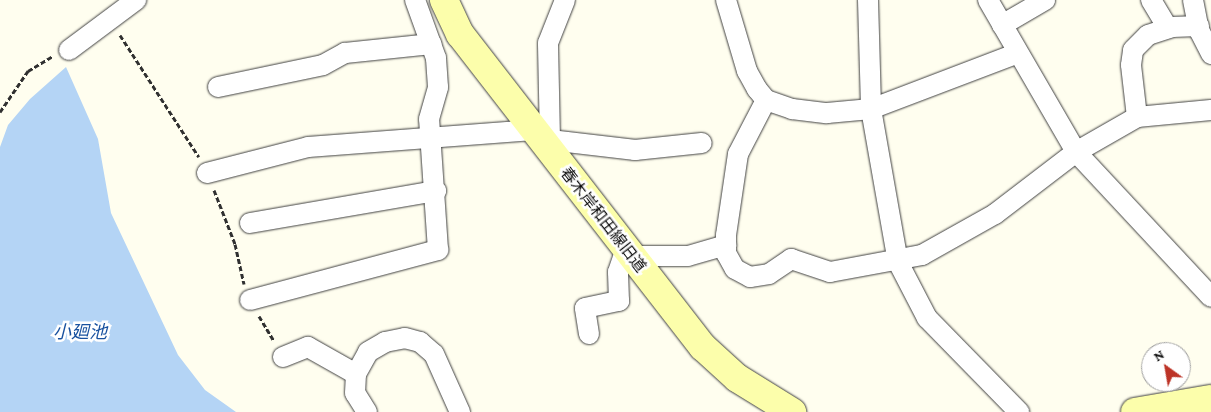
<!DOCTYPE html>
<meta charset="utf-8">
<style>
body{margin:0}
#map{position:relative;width:1211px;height:412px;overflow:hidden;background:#fffeef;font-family:"Crimson Pro","Noto Sans JP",serif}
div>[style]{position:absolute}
.water>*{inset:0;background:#b4d4f5}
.path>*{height:3px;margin-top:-1.5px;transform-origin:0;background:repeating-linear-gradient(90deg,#303030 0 5px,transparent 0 7.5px)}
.roads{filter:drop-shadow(0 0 1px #414141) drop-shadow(0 0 1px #414141)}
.street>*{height:20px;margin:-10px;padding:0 10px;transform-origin:10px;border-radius:10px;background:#fff}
.secondary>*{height:28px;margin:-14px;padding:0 14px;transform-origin:14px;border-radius:14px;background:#fcfeab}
span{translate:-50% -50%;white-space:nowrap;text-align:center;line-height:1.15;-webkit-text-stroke:5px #fff;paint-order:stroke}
.street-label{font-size:16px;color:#0e0e0e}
.water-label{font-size:18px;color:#18519f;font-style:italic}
.north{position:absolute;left:1141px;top:342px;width:50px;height:50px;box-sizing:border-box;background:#fff;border:1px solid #9f9f9f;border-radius:50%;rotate:328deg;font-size:14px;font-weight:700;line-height:20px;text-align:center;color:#0e0e0e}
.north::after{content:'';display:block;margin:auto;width:18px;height:22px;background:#bd3427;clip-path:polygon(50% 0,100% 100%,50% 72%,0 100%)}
</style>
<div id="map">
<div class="water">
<i style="clip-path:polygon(66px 67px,98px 139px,111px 213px,178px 355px,205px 390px,236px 412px,0 412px,0 147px,8px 125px,30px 99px)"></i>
</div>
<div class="path">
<i style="left:120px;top:35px;width:145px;rotate:57.1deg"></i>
<i style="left:0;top:112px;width:50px;rotate:-55.7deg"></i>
<i style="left:28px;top:71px;width:29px;rotate:-31deg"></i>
<i style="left:214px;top:190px;width:58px;rotate:68.7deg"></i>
<i style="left:235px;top:244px;width:41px;rotate:77.3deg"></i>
<i style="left:259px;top:316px;width:29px;rotate:59deg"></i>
</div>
<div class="roads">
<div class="street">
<i style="left:726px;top:0;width:74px;rotate:73.5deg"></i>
<i style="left:747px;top:71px;width:21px;rotate:61deg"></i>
<i style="left:757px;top:89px;width:14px;rotate:51deg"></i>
<i style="left:766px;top:100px;width:28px;rotate:19deg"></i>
<i style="left:792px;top:109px;width:35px;rotate:7deg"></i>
<i style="left:827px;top:113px;width:44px;rotate:-5.2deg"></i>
<i style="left:871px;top:109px;width:155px;rotate:-20.8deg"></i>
<i style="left:868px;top:0;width:109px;rotate:88.4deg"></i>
<i style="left:871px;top:109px;width:155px;rotate:80deg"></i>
<i style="left:898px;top:262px;width:63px;rotate:62.6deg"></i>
<i style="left:927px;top:318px;width:132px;rotate:45.6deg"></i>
<i style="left:988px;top:0;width:176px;rotate:59.9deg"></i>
<i style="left:1076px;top:152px;width:198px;rotate:47deg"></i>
<i style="left:1151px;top:0;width:33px;rotate:59deg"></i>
<i style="left:1193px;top:0;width:31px;rotate:79deg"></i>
<i style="left:1199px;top:30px;width:27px;rotate:63deg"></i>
<i style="left:1002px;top:25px;width:50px;rotate:-30.2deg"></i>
<i style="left:69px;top:50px;width:84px;rotate:-36.7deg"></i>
<i style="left:218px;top:87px;width:107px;rotate:-11.8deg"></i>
<i style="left:323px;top:65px;width:25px;rotate:-29deg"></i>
<i style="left:345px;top:53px;width:87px;rotate:-5.9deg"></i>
<i style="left:766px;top:100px;width:61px;rotate:117.4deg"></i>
<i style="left:738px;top:154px;width:82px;rotate:98.4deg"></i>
<i style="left:726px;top:235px;width:18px;rotate:90deg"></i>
<i style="left:726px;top:253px;width:18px;rotate:61deg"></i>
<i style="left:735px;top:269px;width:17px;rotate:28deg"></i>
<i style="left:750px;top:277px;width:19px;rotate:-9deg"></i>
<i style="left:769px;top:274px;width:27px;rotate:-34deg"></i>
<i style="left:791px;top:259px;width:41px;rotate:18.4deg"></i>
<i style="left:830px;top:272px;width:94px;rotate:-10.5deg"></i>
<i style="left:922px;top:255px;width:84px;rotate:-29.3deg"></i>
<i style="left:995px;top:214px;width:102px;rotate:-37.4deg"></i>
<i style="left:1076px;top:152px;width:70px;rotate:-29.8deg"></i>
<i style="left:1137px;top:117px;width:74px;rotate:-5.4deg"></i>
<i style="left:1137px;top:117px;width:52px;rotate:-96.6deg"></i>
<i style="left:1131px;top:65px;width:15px;rotate:-82deg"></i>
<i style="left:1133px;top:50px;width:21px;rotate:-45deg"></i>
<i style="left:1148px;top:35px;width:25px;rotate:-18deg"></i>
<i style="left:1172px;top:27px;width:27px;rotate:-2deg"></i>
<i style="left:550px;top:140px;width:86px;rotate:6.7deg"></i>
<i style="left:635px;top:150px;width:67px;rotate:-6deg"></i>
<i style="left:545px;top:146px;width:8px;rotate:-50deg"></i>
<i style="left:550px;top:140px;width:97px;rotate:-91.2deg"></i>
<i style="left:548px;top:43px;width:46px;rotate:-68.4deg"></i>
<i style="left:207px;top:173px;width:104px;rotate:-14.4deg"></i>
<i style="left:308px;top:147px;width:226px;rotate:-4.3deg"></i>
<i style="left:250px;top:223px;width:189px;rotate:-9.8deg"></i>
<i style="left:632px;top:256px;width:56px"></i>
<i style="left:688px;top:256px;width:40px;rotate:-16deg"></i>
<i style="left:250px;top:300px;width:195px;rotate:-14.9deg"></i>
<i style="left:438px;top:250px;width:131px;rotate:-93.9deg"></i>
<i style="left:429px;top:119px;width:33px;rotate:-74deg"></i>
<i style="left:438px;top:87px;width:29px;rotate:-94deg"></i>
<i style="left:436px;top:58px;width:62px;rotate:-109.9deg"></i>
<i style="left:589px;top:334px;width:26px;rotate:-99deg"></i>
<i style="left:585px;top:308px;width:35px;rotate:-12deg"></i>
<i style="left:619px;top:301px;width:29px;rotate:-92deg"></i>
<i style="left:618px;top:272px;width:24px;rotate:-71deg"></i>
<i style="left:283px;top:357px;width:27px;rotate:-22deg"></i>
<i style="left:308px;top:347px;width:55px;rotate:29.4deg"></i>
<i style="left:367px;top:412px;width:22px;rotate:-122deg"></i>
<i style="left:355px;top:393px;width:19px;rotate:-87deg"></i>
<i style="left:356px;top:374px;width:25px;rotate:-61deg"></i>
<i style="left:368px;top:352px;width:20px;rotate:-30deg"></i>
<i style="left:385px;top:342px;width:20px;rotate:-11deg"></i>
<i style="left:405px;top:338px;width:16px;rotate:15deg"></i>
<i style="left:420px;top:342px;width:18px;rotate:41deg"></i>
<i style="left:434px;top:354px;width:64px;rotate:65.9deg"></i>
</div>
<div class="secondary">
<i style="left:444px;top:0;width:38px;rotate:65deg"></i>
<i style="left:460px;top:34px;width:396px;rotate:52.2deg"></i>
<i style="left:703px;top:347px;width:46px;rotate:42.4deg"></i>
<i style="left:737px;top:378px;width:65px;rotate:31.7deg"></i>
<i style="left:1135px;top:412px;width:77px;rotate:-9.7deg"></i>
</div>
</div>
<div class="street-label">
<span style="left:603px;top:220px;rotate:52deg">春木岸和田線旧道</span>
</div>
<div class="water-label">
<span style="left:80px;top:332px">小廻池</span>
</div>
<div class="north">N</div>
</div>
